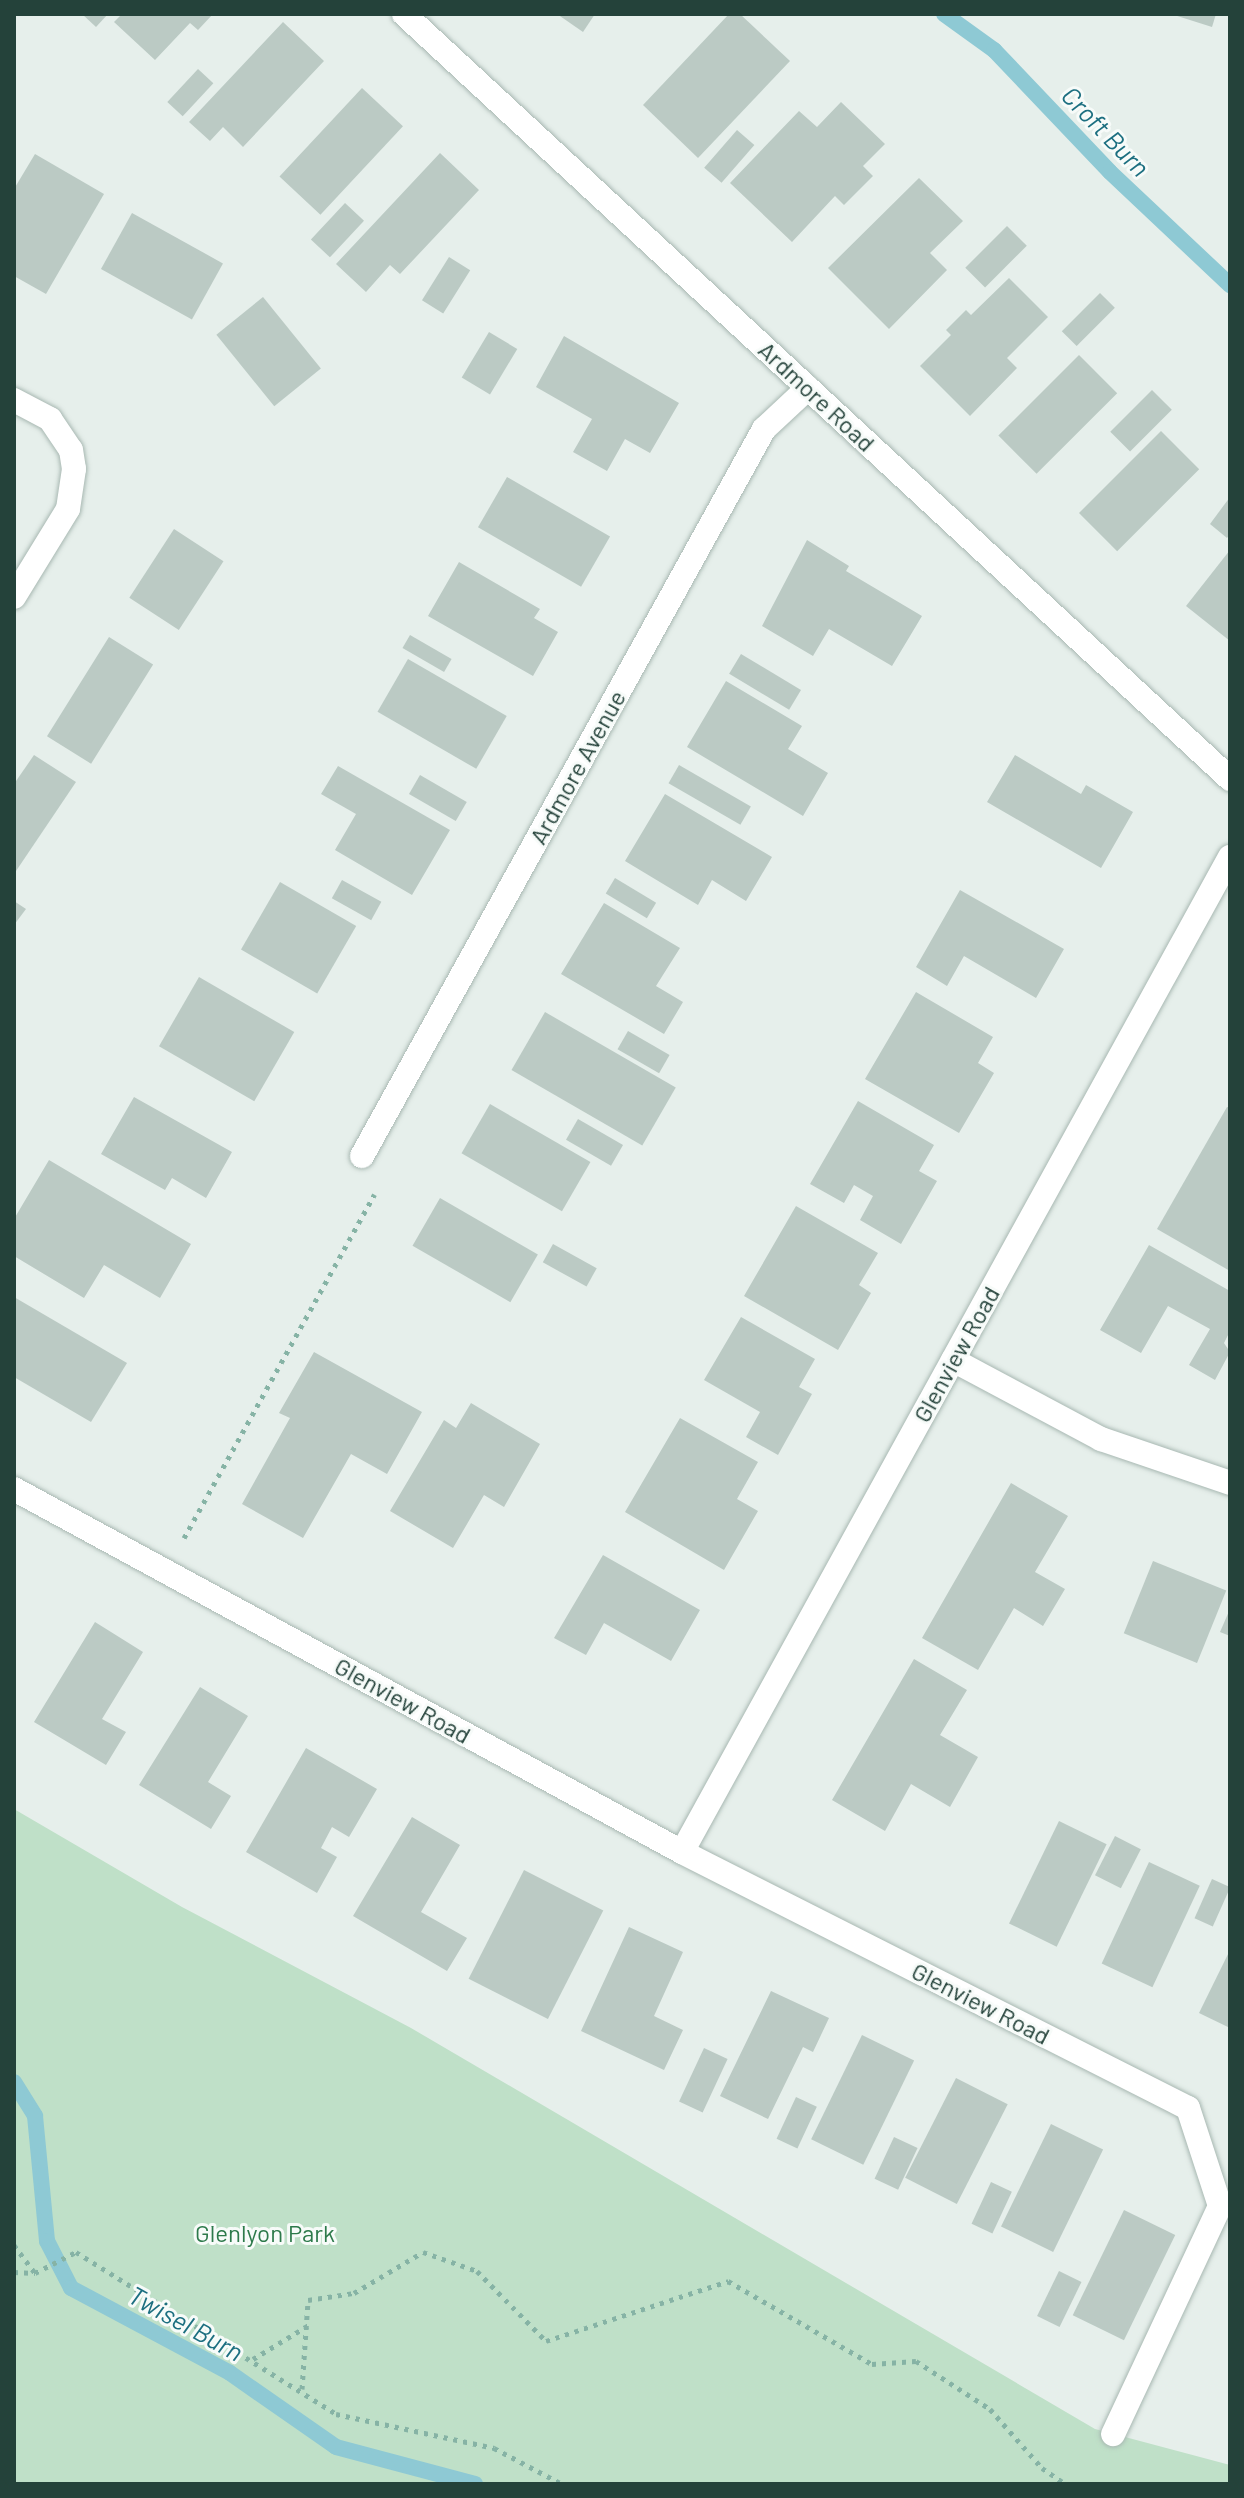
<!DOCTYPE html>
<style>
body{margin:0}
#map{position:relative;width:1244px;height:2498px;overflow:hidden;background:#e6efeb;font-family:Barlow,sans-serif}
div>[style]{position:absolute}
.green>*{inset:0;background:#bfe0c8}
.stream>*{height:16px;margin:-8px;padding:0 8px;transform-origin:8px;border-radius:8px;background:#8ec9d4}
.building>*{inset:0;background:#bbcac4;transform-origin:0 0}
.path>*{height:5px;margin-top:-2.5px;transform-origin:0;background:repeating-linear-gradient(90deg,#86b3a5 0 4px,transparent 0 10px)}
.roads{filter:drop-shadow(0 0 2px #a8b8b2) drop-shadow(0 0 2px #a8b8b2)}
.minor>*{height:24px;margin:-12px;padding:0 12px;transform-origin:12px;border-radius:12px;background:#fff}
span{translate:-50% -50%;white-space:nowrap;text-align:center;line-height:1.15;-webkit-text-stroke:6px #f7fbf9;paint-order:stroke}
.street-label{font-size:24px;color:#24423a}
.park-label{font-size:24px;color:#2d7a4b}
.water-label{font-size:26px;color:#1c6f80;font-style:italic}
.frame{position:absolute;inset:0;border:16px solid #24423a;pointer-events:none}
</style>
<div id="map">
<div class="green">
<i style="clip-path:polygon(14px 1809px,182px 1907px,411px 2028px,1095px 2429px,1230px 2465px,1230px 2484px,14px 2484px)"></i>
</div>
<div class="stream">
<i style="left:944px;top:14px;width:62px;rotate:35.8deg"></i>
<i style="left:994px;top:50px;width:168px;rotate:46.4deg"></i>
<i style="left:1110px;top:172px;width:165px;rotate:43.3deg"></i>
<i style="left:14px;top:2082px;width:40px;rotate:58deg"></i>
<i style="left:35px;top:2116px;width:126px;rotate:84.5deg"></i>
<i style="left:47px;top:2241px;width:53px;rotate:62.9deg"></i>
<i style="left:71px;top:2288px;width:180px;rotate:28.1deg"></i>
<i style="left:230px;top:2373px;width:129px;rotate:34.9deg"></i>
<i style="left:336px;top:2447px;width:144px;rotate:14.9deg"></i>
</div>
<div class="building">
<i style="clip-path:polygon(82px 14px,108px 14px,96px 27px)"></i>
<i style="clip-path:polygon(122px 14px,213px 14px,198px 30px,190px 23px,155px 60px,114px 22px)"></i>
<i style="clip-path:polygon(557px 14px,595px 14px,583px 32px)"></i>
<i style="clip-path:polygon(729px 14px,740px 14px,790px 61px,698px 158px,643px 105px)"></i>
<i style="clip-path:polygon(1171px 14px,1216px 14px,1212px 27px)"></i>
<i style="clip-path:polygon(283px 22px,324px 61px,243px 147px,223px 127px,210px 141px,189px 122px)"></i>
<i style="left:198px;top:69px;width:21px;height:45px;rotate:43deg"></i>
<i style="left:362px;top:88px;width:56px;height:121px;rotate:43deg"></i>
<i style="clip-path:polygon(841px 102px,885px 144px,863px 166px,873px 176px,844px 205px,835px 196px,792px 242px,730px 183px,799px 111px,817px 127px)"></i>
<i style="left:737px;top:130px;width:23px;height:50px;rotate:41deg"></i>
<i style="clip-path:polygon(440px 153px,479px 190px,400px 274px,390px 265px,366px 292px,336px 264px)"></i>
<i style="clip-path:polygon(35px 154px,104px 194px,46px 294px,14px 276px,14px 189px)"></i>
<i style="clip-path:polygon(919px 178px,963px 221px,930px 253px,947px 270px,889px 329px,828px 268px)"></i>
<i style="left:345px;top:203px;width:26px;height:50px;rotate:43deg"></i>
<i style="left:132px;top:213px;width:104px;height:64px;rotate:29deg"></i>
<i style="left:1007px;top:226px;width:28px;height:59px;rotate:45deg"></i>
<i style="left:449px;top:257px;width:25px;height:51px;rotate:32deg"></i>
<i style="clip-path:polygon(1009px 278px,1048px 317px,1007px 358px,1017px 368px,970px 416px,920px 366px,951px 335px,946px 330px,966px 310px,971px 315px)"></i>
<i style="left:1100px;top:293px;width:21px;height:54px;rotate:45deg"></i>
<i style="left:263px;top:297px;width:92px;height:60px;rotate:51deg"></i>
<i style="left:489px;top:332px;width:33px;height:53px;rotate:31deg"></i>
<i style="clip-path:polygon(564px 336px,679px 403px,650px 453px,625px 439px,607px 471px,573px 452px,592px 419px,536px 387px)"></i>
<i style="left:1079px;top:355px;width:54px;height:114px;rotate:45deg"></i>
<i style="left:1152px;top:390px;width:28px;height:59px;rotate:45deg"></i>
<i style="left:1161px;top:431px;width:54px;height:116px;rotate:45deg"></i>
<i style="left:507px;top:477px;width:119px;height:58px;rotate:30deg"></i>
<i style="clip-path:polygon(1230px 497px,1230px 534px,1227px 538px,1210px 524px)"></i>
<i style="left:174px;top:529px;width:59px;height:82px;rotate:33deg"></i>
<i style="clip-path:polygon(807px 540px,849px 566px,846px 571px,922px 616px,892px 666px,829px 629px,813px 656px,762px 626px)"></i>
<i style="clip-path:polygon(1230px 550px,1230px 641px,1186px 606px)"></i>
<i style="clip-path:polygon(459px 562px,540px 609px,534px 618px,558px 632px,533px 676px,428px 616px)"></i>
<i style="left:410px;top:635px;width:48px;height:15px;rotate:30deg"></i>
<i style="left:109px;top:637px;width:52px;height:117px;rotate:32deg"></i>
<i style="left:741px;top:654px;width:70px;height:23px;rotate:31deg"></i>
<i style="left:408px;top:659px;width:114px;height:61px;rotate:30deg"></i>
<i style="clip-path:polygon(726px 681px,802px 726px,788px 749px,828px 773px,803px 816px,687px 747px)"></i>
<i style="clip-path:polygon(34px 755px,76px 782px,14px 874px,14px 784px)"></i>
<i style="clip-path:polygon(1015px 755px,1081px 794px,1086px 785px,1133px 812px,1101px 868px,987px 802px)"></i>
<i style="left:679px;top:765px;width:83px;height:21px;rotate:30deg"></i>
<i style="clip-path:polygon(338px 766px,450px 830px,412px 895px,335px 850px,356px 814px,321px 794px)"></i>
<i style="left:420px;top:775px;width:54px;height:22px;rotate:30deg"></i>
<i style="clip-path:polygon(665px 794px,772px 857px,746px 901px,712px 880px,698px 905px,625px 861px)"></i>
<i style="left:615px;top:878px;width:48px;height:18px;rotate:31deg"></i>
<i style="left:342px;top:880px;width:45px;height:21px;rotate:29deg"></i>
<i style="left:280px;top:882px;width:88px;height:78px;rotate:30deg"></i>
<i style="clip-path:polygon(960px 890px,1064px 949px,1036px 998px,964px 956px,947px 986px,916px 967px)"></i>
<i style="clip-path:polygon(14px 901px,26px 909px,14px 925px)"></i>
<i style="clip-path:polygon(604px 903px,680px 948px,656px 986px,683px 1002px,664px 1034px,561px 974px)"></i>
<i style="left:199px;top:977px;width:110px;height:80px;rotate:30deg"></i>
<i style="clip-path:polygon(916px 992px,993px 1037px,978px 1063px,994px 1073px,959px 1133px,865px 1079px)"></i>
<i style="left:545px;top:1012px;width:151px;height:67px;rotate:30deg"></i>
<i style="left:628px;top:1031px;width:48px;height:21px;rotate:30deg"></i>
<i style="clip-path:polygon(134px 1097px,232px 1152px,206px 1198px,172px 1178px,165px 1190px,101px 1154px)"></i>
<i style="clip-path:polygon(858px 1101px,934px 1145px,919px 1171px,937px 1181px,901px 1244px,860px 1220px,873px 1196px,854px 1185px,844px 1203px,810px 1184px)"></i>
<i style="left:490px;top:1104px;width:116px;height:57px;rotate:30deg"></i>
<i style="clip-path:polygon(1227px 1107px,1230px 1108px,1230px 1271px,1157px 1229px)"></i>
<i style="left:578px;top:1119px;width:52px;height:24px;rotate:30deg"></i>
<i style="clip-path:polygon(49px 1160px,191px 1244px,160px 1298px,104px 1265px,84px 1298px,14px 1256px,14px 1219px)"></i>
<i style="left:440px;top:1198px;width:113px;height:55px;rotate:30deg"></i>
<i style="clip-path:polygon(796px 1206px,878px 1253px,859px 1285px,871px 1293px,838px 1350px,744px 1296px)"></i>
<i style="left:553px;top:1244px;width:50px;height:21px;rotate:29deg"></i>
<i style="clip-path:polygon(1149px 1245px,1230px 1291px,1230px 1331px,1224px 1343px,1230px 1352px,1215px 1380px,1189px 1365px,1210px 1329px,1168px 1306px,1141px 1353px,1100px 1330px)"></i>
<i style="clip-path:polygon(14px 1297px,127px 1363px,91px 1422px,14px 1377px)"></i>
<i style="clip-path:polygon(741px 1317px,815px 1359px,799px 1387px,812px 1394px,778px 1455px,746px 1437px,760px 1412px,704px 1380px)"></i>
<i style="clip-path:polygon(314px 1352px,422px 1412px,387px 1474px,351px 1454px,303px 1538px,242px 1504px,290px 1418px,279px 1413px)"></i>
<i style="clip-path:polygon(471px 1403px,540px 1444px,504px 1507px,484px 1495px,453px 1548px,390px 1511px,444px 1420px,456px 1428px)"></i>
<i style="clip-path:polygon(680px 1418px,758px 1462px,737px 1499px,758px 1511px,724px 1570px,625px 1512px)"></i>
<i style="clip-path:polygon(1011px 1483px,1068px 1516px,1035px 1572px,1065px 1589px,1043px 1626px,1014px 1608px,978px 1670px,922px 1638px)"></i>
<i style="clip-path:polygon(603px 1555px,700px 1610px,671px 1661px,604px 1623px,586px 1655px,554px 1638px)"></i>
<i style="left:1153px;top:1561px;width:79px;height:78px;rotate:22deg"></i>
<i style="clip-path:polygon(1230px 1609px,1230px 1636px,1220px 1632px)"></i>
<i style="clip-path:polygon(95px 1622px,143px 1652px,102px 1719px,126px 1732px,106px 1765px,34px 1722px)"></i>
<i style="clip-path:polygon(914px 1659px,967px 1690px,940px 1735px,978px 1757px,950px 1807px,911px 1784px,885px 1831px,832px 1800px)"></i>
<i style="clip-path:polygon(200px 1687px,248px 1716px,208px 1782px,231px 1796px,211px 1829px,139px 1785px)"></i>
<i style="clip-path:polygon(306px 1748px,377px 1789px,349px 1837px,332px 1827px,321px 1848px,337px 1857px,317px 1893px,246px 1852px)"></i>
<i style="clip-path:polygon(412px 1817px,460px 1845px,421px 1912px,467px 1938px,447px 1971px,353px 1916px)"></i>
<i style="left:1059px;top:1821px;width:53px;height:114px;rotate:26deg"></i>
<i style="left:1115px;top:1836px;width:29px;height:44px;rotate:27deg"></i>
<i style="left:1149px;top:1862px;width:56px;height:112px;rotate:25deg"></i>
<i style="left:524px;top:1870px;width:89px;height:122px;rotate:27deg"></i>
<i style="left:1212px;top:1879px;width:20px;height:43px;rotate:24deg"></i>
<i style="clip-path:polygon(629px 1927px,683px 1952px,654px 2016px,683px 2030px,664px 2070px,581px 2031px)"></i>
<i style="clip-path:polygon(1230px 1950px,1230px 2028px,1199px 2013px)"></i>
<i style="clip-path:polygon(771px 1991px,829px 2018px,813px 2052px,803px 2047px,768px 2119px,720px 2096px)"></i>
<i style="left:862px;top:2035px;width:58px;height:116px;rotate:26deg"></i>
<i style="left:704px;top:2048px;width:26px;height:59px;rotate:25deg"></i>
<i style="left:956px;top:2078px;width:58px;height:112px;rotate:27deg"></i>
<i style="left:796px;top:2097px;width:23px;height:46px;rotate:25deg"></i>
<i style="left:1051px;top:2124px;width:58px;height:114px;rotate:26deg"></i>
<i style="left:894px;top:2137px;width:26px;height:46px;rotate:25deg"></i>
<i style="left:991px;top:2182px;width:23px;height:46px;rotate:25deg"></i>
<i style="left:1124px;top:2210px;width:57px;height:117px;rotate:26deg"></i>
<i style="left:1059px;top:2271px;width:25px;height:50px;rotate:26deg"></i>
</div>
<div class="path">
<i style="left:184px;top:1538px;width:393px;rotate:-61deg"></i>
<i style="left:14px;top:2245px;width:34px;rotate:53deg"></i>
<i style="left:14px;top:2272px;width:21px;rotate:3deg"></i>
<i style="left:35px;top:2273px;width:46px;rotate:-27.1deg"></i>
<i style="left:76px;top:2252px;width:306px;rotate:31.9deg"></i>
<i style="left:336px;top:2414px;width:162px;rotate:12.1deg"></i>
<i style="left:494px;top:2448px;width:77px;rotate:27.9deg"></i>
<i style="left:253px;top:2359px;width:66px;rotate:-31.3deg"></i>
<i style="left:302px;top:2389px;width:89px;rotate:-86.1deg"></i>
<i style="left:308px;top:2300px;width:47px;rotate:-8.7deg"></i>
<i style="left:354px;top:2293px;width:80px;rotate:-30.7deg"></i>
<i style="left:423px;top:2252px;width:57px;rotate:19.4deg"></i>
<i style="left:477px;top:2271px;width:98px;rotate:45.4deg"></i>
<i style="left:546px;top:2341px;width:192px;rotate:-18.2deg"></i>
<i style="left:728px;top:2281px;width:166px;rotate:30deg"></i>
<i style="left:872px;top:2364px;width:44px;rotate:-3.9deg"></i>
<i style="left:916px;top:2361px;width:88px;rotate:33deg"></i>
<i style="left:990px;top:2409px;width:79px;rotate:48.6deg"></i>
<i style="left:1042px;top:2468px;width:29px;rotate:34deg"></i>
</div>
<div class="roads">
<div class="minor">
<i style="left:404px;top:14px;width:1126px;rotate:42.8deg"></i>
<i style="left:14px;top:400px;width:41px;rotate:27.8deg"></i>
<i style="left:50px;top:419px;width:37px;rotate:56deg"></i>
<i style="left:71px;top:450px;width:19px;rotate:81deg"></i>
<i style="left:74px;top:469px;width:40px;rotate:98.5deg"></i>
<i style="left:68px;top:509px;width:103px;rotate:121.5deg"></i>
<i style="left:362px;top:1156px;width:831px;rotate:-61.06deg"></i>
<i style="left:764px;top:429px;width:60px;rotate:-43deg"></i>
<i style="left:953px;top:1360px;width:168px;rotate:28.1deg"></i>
<i style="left:1101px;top:1439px;width:136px;rotate:18.8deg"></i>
<i style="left:14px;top:1489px;width:760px;rotate:28.52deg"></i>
<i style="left:682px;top:1852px;width:567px;rotate:26.84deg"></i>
<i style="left:1188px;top:2108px;width:103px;rotate:71.9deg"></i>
<i style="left:1220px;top:2206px;width:252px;rotate:115.1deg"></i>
<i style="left:682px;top:1852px;width:1136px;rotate:-61.16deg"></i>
</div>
</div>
<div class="street-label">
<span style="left:817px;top:396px;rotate:43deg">Ardmore Road</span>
<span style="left:577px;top:767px;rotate:-61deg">Ardmore Avenue</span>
<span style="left:956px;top:1354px;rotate:-61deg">Glenview Road</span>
<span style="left:403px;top:1700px;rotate:29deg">Glenview Road</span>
<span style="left:981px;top:2003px;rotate:27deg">Glenview Road</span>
</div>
<div class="park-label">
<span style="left:265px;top:2233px">Glenlyon Park</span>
</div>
<div class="water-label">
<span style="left:1106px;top:131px;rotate:46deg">Croft Burn</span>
<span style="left:186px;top:2323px;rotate:29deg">Twisel Burn</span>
</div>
<div class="frame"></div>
</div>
